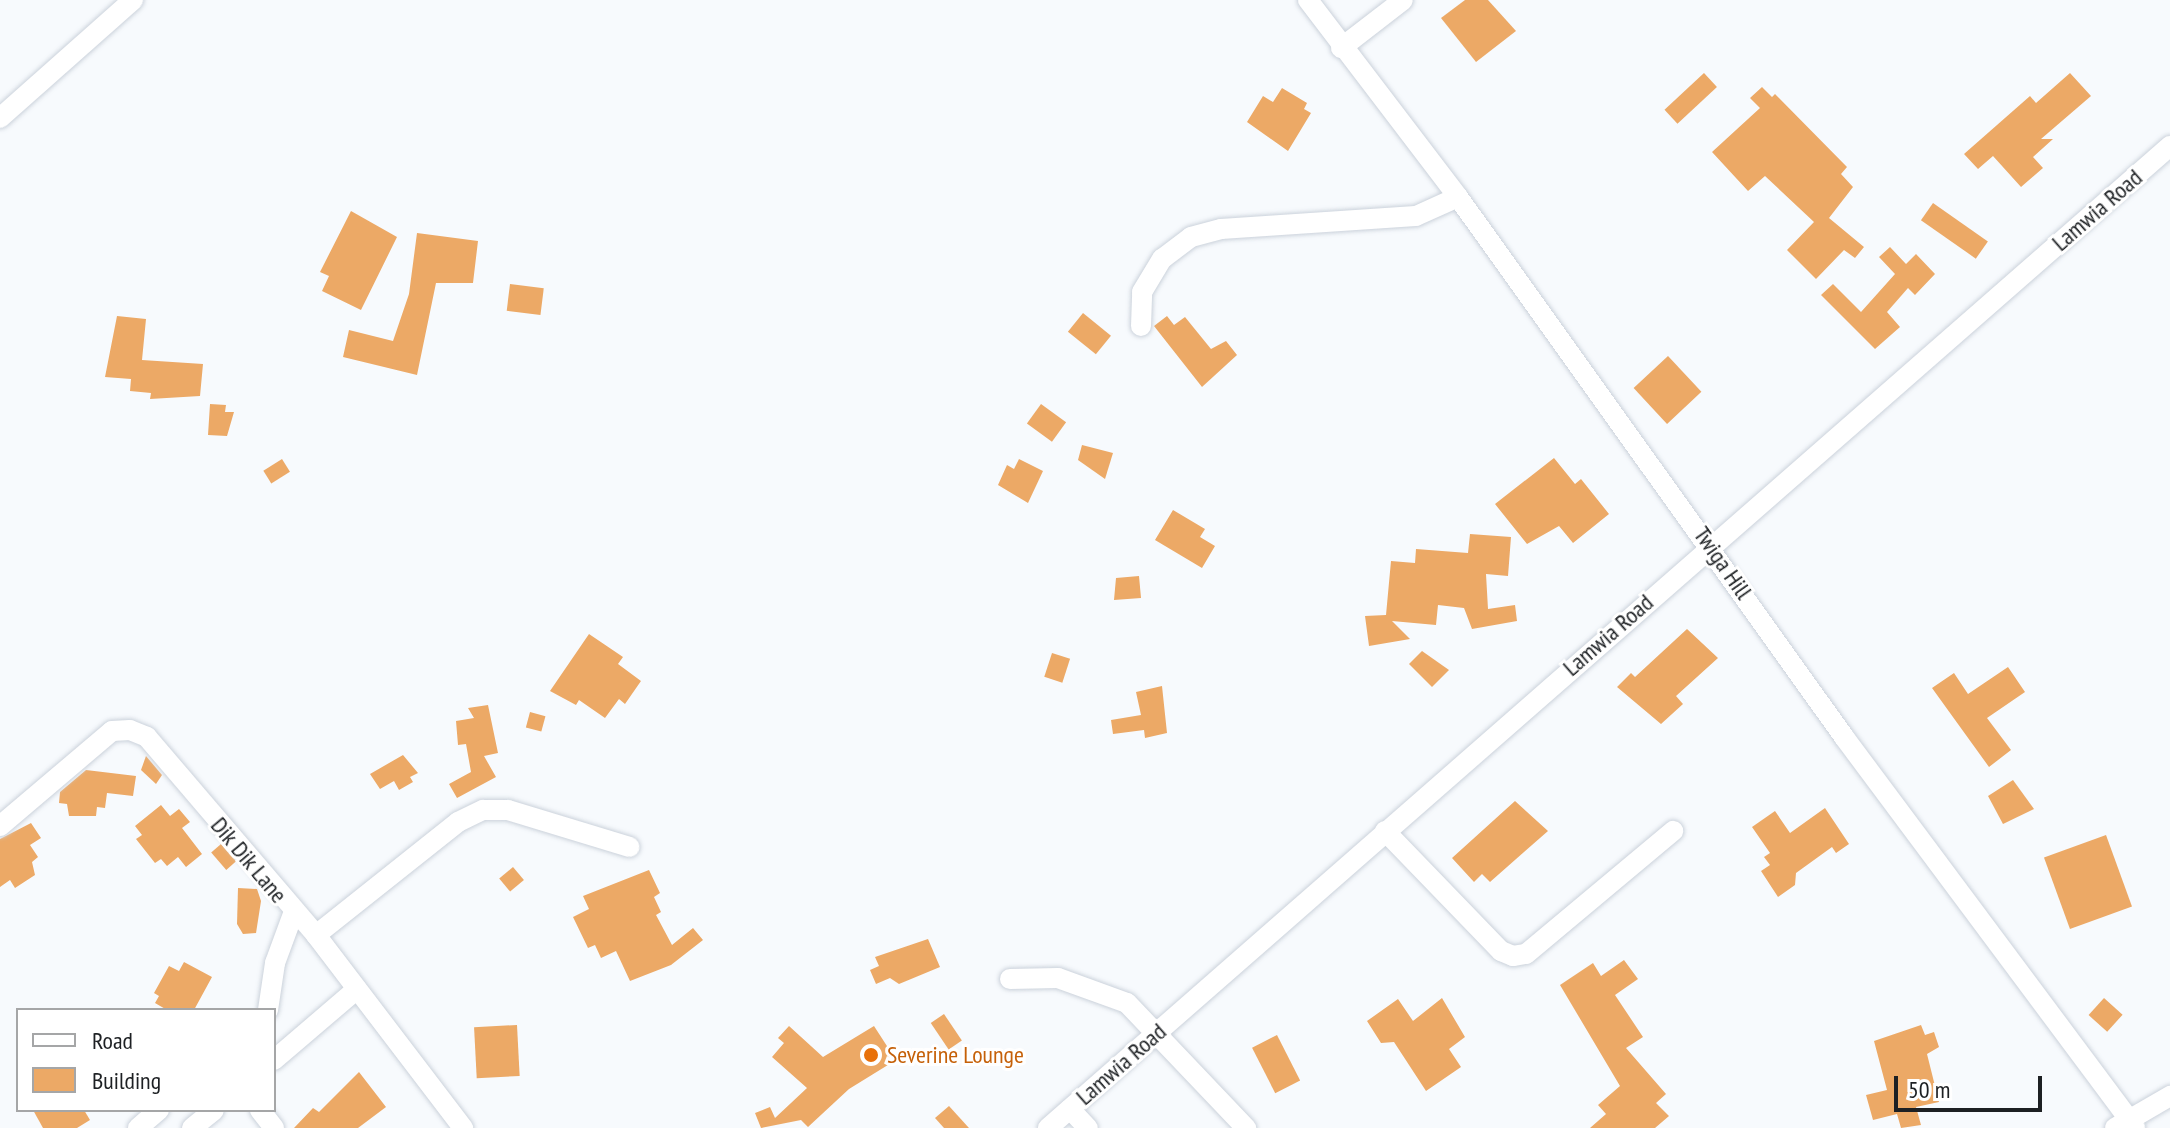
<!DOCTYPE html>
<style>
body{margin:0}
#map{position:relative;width:2170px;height:1128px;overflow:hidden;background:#f7fafd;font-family:"PT Sans Narrow",sans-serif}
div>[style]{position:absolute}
.building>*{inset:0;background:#eca966;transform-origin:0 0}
.roads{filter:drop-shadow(0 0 2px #cbd2db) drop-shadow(0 0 2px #cbd2db)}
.minor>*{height:20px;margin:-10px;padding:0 10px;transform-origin:10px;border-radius:10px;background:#fff}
.dots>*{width:22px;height:22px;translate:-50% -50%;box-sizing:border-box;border:4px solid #fff;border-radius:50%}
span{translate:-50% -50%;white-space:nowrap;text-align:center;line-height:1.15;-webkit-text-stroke:6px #fff;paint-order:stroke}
.street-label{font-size:24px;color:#1d2023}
.food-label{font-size:24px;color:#c56008}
.left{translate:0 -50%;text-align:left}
.legend{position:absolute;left:16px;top:1008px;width:260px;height:104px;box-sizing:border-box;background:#fff;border:2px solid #a5a6a7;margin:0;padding:10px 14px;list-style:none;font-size:24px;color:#1d2023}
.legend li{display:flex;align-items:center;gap:16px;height:40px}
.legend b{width:40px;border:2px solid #a5a6a7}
.scale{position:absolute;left:1894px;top:1076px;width:148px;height:36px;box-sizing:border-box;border:4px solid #1d2023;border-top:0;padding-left:10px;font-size:24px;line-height:28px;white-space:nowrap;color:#1d2023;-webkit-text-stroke:6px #fff;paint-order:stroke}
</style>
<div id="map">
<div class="building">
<i style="clip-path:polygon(1465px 0,1488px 0,1516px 31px,1476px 62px,1441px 18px)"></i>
<i style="left:1704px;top:73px;width:19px;height:54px;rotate:47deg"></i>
<i style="clip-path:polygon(2070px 73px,2091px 96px,2041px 139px,2053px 139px,2033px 157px,2043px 168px,2021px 187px,1993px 156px,1978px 169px,1964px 154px,2030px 96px,2036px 103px)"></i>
<i style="clip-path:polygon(1762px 87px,1772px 97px,1775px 94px,1847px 167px,1841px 174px,1853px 187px,1829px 218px,1864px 247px,1855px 258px,1844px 250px,1816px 279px,1787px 250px,1814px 222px,1765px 176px,1748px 191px,1712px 152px,1760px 108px,1750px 98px)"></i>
<i style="clip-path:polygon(1282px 88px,1307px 103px,1304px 109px,1311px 113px,1288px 151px,1247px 122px,1263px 96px,1273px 102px)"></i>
<i style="left:1933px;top:203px;width:67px;height:21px;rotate:35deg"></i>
<i style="clip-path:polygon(351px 211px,397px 237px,361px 310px,322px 291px,329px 276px,320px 272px)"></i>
<i style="clip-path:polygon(417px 233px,478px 241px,473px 283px,436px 283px,417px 375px,343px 357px,349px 330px,393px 341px,409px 294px)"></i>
<i style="clip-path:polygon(1890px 247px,1906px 264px,1916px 254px,1935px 274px,1915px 295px,1908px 288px,1887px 312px,1900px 327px,1875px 349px,1821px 295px,1833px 284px,1861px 312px,1895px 274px,1879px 257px)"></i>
<i style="left:510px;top:284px;width:34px;height:27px;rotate:7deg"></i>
<i style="left:1083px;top:313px;width:36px;height:24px;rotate:39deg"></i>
<i style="clip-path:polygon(117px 316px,146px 319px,142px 360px,203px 364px,200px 396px,150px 399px,151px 393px,130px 391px,131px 379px,105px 377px)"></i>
<i style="clip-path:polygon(1167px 316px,1174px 325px,1185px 317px,1211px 349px,1226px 341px,1237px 355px,1202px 387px,1154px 326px)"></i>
<i style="left:1668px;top:356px;width:49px;height:47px;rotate:47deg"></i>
<i style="clip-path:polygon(210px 404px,226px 405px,225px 412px,234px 412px,227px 436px,208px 435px)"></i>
<i style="left:1041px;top:404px;width:31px;height:24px;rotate:36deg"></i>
<i style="clip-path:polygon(1082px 445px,1113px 453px,1105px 479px,1078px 460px)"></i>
<i style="clip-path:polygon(1554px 458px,1575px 484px,1581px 479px,1609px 514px,1573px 543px,1559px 526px,1527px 544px,1495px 504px)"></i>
<i style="left:282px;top:459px;width:15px;height:22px;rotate:58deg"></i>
<i style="clip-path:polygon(1019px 459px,1043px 471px,1028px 503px,998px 485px,1007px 465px,1014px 469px)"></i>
<i style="clip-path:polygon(1173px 510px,1205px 529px,1200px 537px,1215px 546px,1202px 568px,1155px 540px)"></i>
<i style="clip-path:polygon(1470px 534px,1511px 537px,1508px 576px,1486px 574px,1488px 609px,1515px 605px,1517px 621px,1472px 629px,1464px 608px,1438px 605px,1436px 625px,1392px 621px,1410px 639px,1369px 646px,1365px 616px,1386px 615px,1391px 561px,1415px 563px,1416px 549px,1468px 553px)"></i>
<i style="clip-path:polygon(1139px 576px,1141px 598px,1114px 600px,1116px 578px)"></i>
<i style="clip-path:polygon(1687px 629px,1718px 658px,1676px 696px,1683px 704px,1661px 724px,1617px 687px,1631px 673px,1635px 677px)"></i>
<i style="clip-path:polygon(589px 634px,623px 657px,618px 664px,641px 681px,625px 704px,619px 699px,605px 718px,579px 700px,576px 705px,550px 691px)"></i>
<i style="clip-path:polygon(1422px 651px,1449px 670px,1432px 687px,1409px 664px)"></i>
<i style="left:1052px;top:653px;width:19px;height:25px;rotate:18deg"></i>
<i style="clip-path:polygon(2008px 667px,2025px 692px,1987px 718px,2011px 750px,1989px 767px,1932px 688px,1954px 673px,1968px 694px)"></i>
<i style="clip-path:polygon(1162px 686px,1167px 733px,1145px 738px,1144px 730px,1113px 734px,1111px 720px,1141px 715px,1136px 692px)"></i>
<i style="clip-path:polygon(488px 705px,498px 753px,484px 756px,496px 777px,457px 798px,449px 784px,471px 772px,466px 744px,458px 745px,456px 721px,474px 718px,468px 708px)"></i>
<i style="left:530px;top:712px;width:16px;height:16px;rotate:15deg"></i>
<i style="clip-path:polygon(403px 755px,418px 773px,410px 777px,413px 782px,399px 790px,394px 781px,380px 789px,370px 774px)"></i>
<i style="clip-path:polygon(146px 756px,162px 775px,156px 784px,141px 770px)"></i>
<i style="clip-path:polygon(86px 770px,136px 776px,133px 796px,107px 793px,105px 808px,97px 807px,96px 816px,69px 816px,67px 804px,59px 803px,60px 792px)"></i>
<i style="clip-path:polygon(2013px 780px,2034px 809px,2003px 824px,1988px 796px)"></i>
<i style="clip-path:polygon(1515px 801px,1548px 831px,1490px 882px,1482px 874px,1474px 882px,1452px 858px)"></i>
<i style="clip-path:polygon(161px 805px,170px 816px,179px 809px,190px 822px,182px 828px,202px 854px,186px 867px,178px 857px,167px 866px,161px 859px,155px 863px,136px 839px,142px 835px,135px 826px)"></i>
<i style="clip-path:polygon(1825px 808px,1849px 844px,1836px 853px,1832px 847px,1796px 873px,1795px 885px,1778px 897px,1761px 871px,1770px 865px,1764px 857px,1770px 853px,1752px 827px,1775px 811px,1790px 833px)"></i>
<i style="clip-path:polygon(31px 823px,41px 838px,30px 845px,38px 857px,32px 862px,35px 875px,15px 888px,10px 880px,0 887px,0 839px)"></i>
<i style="left:2106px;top:835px;width:76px;height:66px;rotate:70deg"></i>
<i style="left:221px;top:844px;width:23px;height:13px;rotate:49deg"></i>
<i style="left:513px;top:867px;width:17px;height:18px;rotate:50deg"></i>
<i style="clip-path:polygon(649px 870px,660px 893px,654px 897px,661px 912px,656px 915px,672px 945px,693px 928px,703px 940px,671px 965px,630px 981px,616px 951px,601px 958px,595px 945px,588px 948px,573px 917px,589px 909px,583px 896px)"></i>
<i style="clip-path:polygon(238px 888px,257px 889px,261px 901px,256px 933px,243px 934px,237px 924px)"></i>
<i style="clip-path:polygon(928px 939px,940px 967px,899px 984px,890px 978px,876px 984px,870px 970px,879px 966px,875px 957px)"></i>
<i style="clip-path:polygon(1624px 960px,1638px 979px,1615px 995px,1643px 1037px,1626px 1048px,1666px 1094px,1656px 1103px,1669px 1116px,1655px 1128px,1590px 1128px,1606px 1114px,1598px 1105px,1620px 1086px,1560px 985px,1593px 963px,1601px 976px)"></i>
<i style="clip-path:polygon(184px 962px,212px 977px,194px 1010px,167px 1010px,155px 1003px,159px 996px,154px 993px,169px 966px,179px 971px)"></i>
<i style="clip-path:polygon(1442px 998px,1465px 1037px,1449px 1049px,1461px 1067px,1426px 1091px,1394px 1042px,1381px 1043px,1367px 1021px,1398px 999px,1413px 1021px)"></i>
<i style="left:2104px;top:998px;width:25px;height:23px;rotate:42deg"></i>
<i style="left:944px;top:1014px;width:32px;height:16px;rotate:56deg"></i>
<i style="left:517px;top:1025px;width:51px;height:43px;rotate:87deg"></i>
<i style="clip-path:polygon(1921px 1025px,1925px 1035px,1934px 1032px,1939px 1047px,1927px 1054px,1939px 1102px,1916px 1107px,1921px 1125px,1901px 1128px,1897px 1114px,1873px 1120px,1866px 1095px,1887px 1090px,1874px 1041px)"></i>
<i style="clip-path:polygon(789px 1026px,823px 1057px,874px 1026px,896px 1060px,849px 1089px,808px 1127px,801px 1120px,761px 1128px,755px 1113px,770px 1107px,775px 1118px,807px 1088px,772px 1057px,784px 1043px,778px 1038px)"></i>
<i style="left:1277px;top:1035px;width:51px;height:28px;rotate:63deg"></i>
<i style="clip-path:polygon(359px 1072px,386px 1107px,358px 1128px,294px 1128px,313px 1108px,319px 1112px)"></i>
<i style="clip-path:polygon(949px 1106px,969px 1128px,944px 1128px,935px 1118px)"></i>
<i style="clip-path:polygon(33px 1110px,84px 1110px,90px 1120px,77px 1128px,43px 1128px)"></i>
</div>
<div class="roads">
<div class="minor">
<i style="left:1308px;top:0;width:248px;rotate:52.7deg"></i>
<i style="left:1458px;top:197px;width:664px;rotate:54.44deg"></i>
<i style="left:1844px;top:737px;width:487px;rotate:53.3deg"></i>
<i style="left:1341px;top:48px;width:78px;rotate:-37.7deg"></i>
<i style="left:0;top:118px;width:178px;rotate:-41.6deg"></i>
<i style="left:1141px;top:326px;width:34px;rotate:-88deg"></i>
<i style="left:1142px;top:292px;width:39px;rotate:-59deg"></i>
<i style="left:1162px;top:259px;width:36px;rotate:-37deg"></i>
<i style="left:1191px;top:237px;width:31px;rotate:-15deg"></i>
<i style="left:1221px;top:229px;width:195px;rotate:-3.8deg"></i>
<i style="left:1416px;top:216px;width:46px;rotate:-24.3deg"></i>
<i style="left:0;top:826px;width:147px;rotate:-40.3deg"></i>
<i style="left:112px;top:731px;width:18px;rotate:-3deg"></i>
<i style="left:130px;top:730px;width:18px;rotate:22deg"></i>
<i style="left:147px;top:737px;width:260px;rotate:49.5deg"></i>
<i style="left:316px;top:935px;width:243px;rotate:52.7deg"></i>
<i style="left:1385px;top:831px;width:167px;rotate:46deg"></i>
<i style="left:1501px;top:951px;width:13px;rotate:23deg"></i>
<i style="left:1513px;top:956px;width:13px;rotate:-9deg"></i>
<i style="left:1526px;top:954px;width:192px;rotate:-39.9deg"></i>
<i style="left:316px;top:935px;width:181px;rotate:-38.5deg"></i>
<i style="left:458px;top:822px;width:28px;rotate:-26deg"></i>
<i style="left:483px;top:810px;width:25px"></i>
<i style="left:508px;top:810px;width:127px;rotate:16.9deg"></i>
<i style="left:1010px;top:979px;width:48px;rotate:-1.2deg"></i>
<i style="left:1058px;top:978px;width:73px;rotate:19.9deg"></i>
<i style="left:1127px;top:1003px;width:173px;rotate:46.4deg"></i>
<i style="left:268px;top:1010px;width:48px;rotate:-81.5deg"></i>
<i style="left:275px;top:963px;width:52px;rotate:-69.8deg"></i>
<i style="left:274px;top:1060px;width:109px;rotate:-40.5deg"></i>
<i style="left:1070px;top:1109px;width:26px;rotate:47deg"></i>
<i style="left:260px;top:1110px;width:23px;rotate:52deg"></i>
<i style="left:138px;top:1128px;width:28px;rotate:-41deg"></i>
<i style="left:192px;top:1128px;width:28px;rotate:-39deg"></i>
<i style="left:1048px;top:1128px;width:1491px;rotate:-41.19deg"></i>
<i style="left:2115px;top:1128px;width:64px;rotate:-30.2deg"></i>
</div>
</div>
<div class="dots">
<i style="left:871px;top:1055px;background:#e8710a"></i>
</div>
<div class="street-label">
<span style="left:2097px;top:210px;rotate:-41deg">Lamwia Road</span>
<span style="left:1723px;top:563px;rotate:55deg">Twiga Hill</span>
<span style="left:1608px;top:635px;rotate:-41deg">Lamwia Road</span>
<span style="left:249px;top:860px;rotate:50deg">Dik Dik Lane</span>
<span style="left:1121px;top:1064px;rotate:-41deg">Lamwia Road</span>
</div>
<div class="food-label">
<span class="left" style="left:887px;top:1055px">Severine Lounge</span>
</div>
<ul class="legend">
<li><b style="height:10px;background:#fff"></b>Road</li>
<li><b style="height:22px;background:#eca966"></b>Building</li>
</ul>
<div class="scale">50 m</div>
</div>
